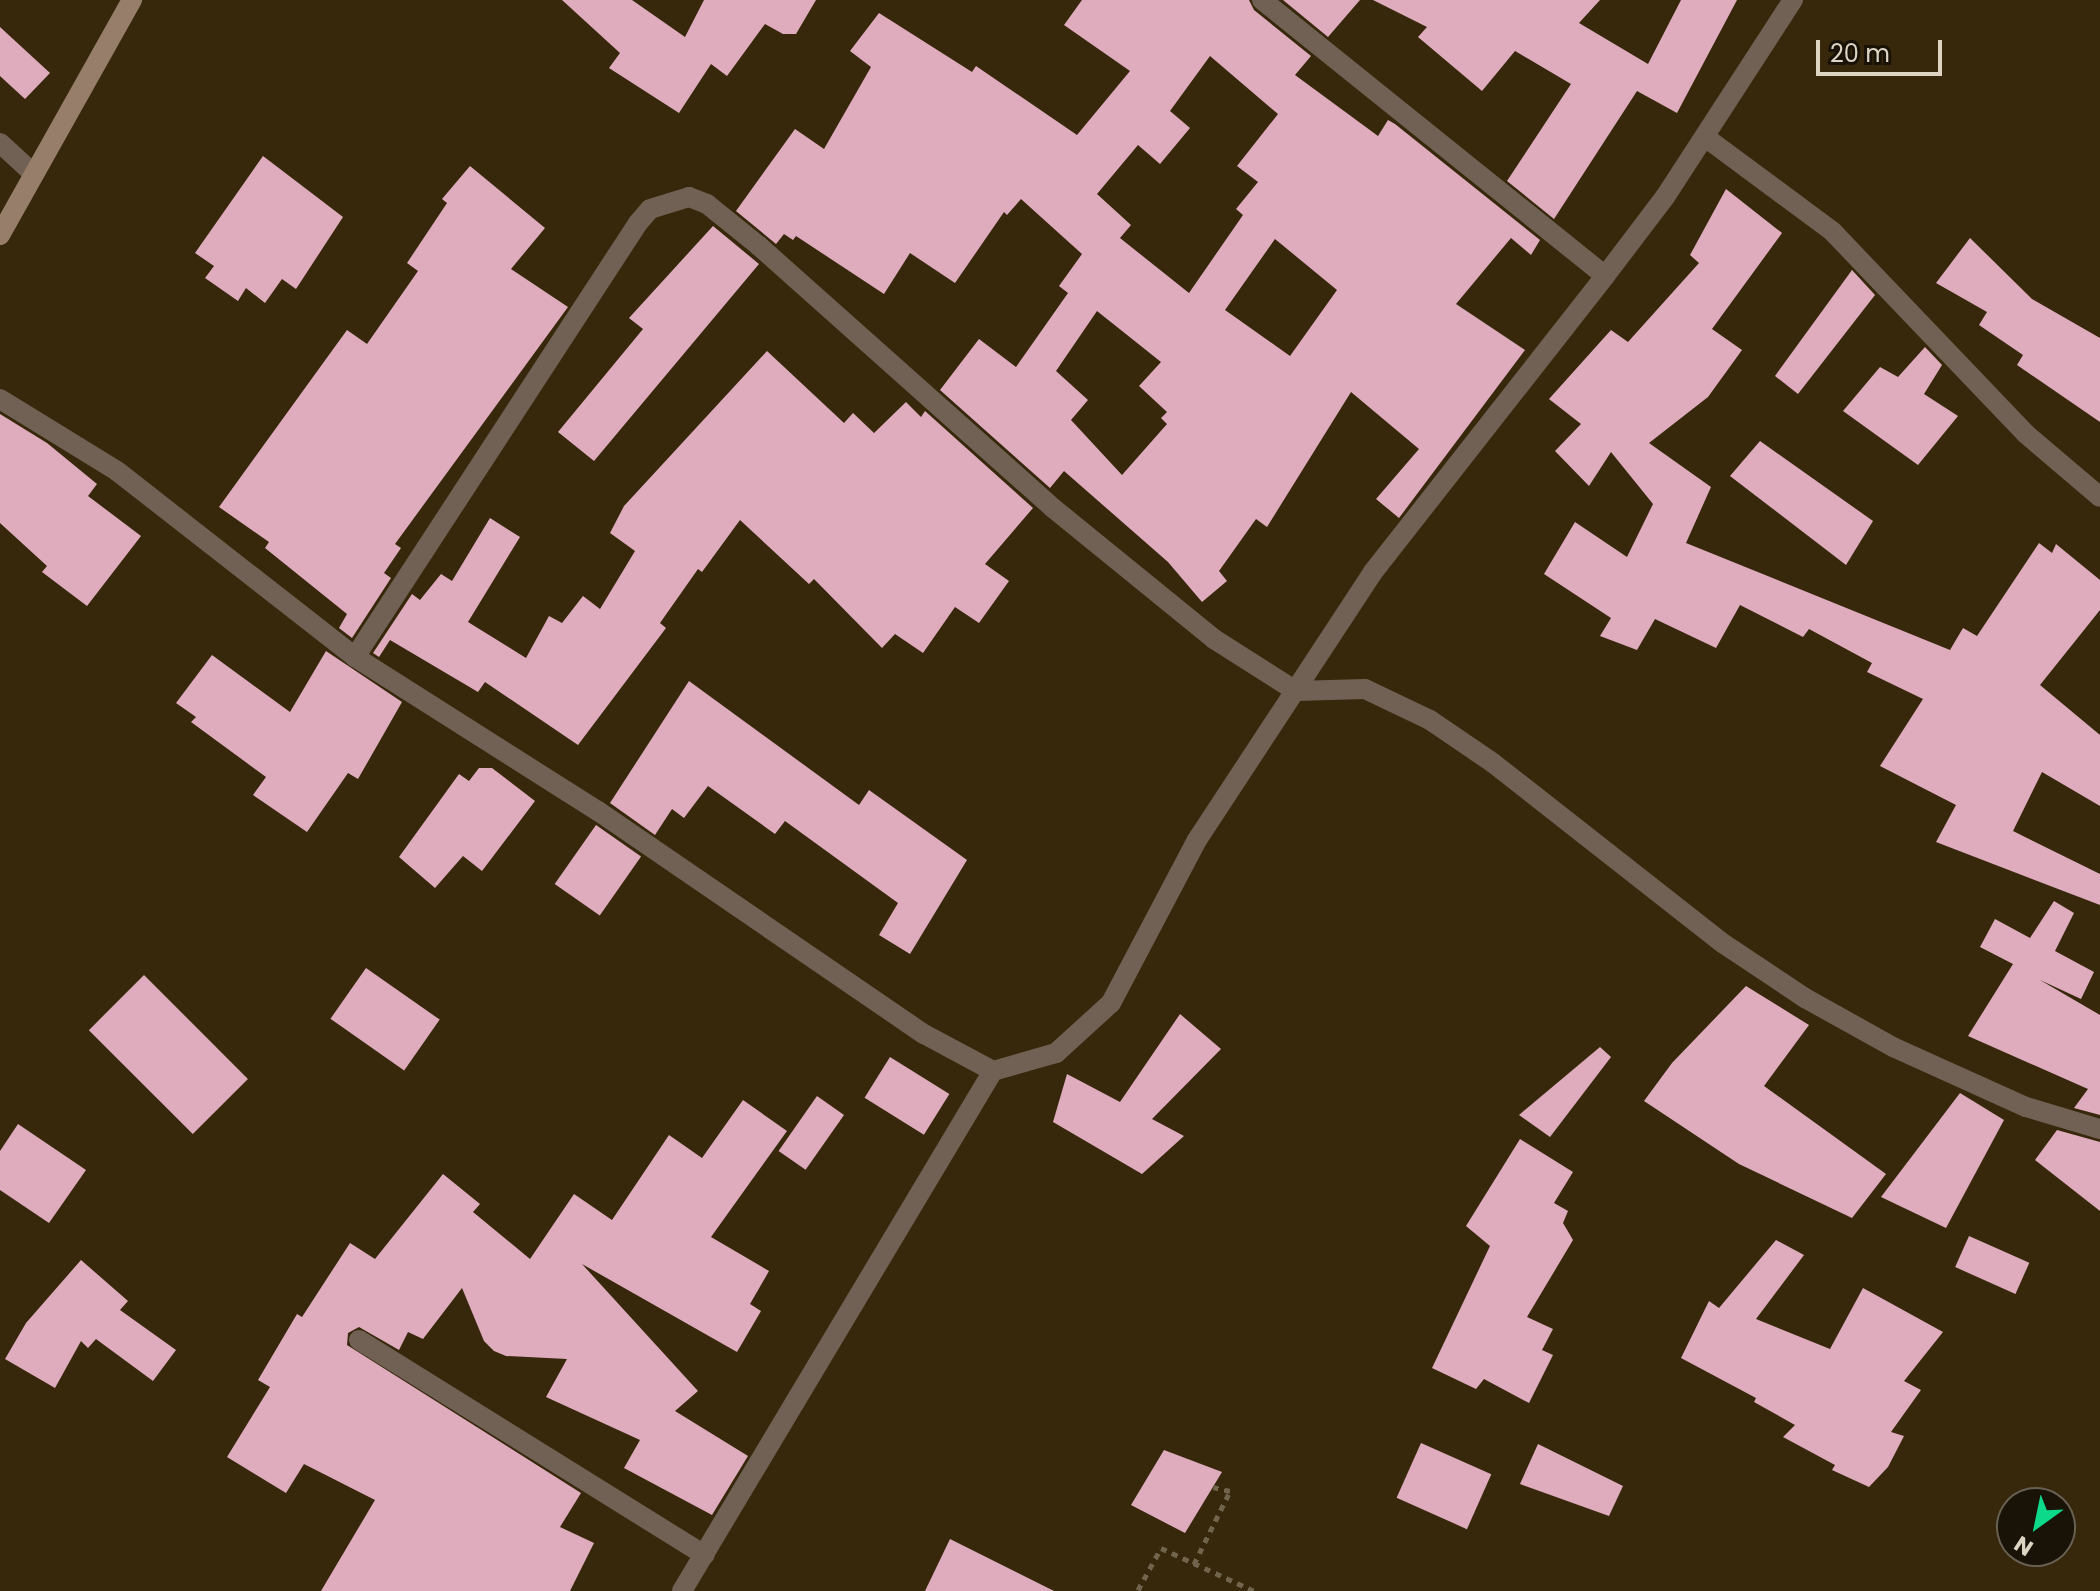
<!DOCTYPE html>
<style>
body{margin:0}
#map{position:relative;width:2100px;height:1591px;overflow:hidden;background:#37280c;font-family:Poppins,sans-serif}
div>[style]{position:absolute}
.building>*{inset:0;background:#dfacbe;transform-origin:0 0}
.path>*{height:5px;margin-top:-2.5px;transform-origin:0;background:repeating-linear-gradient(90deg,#71644c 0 6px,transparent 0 12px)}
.street>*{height:20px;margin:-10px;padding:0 10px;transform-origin:10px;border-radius:10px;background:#706154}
.secondary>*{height:20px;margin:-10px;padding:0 10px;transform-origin:10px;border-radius:10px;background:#977e6a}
span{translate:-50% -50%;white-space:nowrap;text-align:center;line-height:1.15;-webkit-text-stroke:8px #191207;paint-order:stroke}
.north{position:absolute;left:1996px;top:1487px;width:80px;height:80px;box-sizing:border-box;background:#191207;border:2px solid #676053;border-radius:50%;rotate:213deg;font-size:22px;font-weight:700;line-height:32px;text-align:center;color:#ddd4c4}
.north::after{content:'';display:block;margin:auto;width:28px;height:36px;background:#0cd98a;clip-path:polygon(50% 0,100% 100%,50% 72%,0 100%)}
.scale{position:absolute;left:1816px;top:40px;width:126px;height:36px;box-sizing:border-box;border:4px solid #ddd4c4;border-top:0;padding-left:10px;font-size:24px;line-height:28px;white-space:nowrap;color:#ddd4c4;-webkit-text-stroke:6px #191207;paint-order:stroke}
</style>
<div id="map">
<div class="building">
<i style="clip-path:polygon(562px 0,632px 0,685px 37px,704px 0,816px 0,796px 34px,783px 34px,765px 24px,727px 76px,711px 64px,679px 113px,609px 68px,620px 53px)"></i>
<i style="clip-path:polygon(evenodd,1082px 0,1249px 0,1254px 10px,1311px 56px,1295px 75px,1378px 136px,1388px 120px,1395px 124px,1540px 240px,1531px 255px,1511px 238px,1456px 304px,1525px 350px,1399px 518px,1376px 499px,1419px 449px,1351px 392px,1267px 527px,1256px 519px,1219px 571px,1227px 581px,1202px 602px,1168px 562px,1064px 471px,1050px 488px,940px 390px,979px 339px,1016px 367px,1068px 293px,1059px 286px,1082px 254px,1021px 199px,1007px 215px,1004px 212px,955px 283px,910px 253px,884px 294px,796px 236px,793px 240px,784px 234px,776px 244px,736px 211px,795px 129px,824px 149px,871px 67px,850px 51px,879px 13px,972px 72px,976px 66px,1077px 135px,1130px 71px,1064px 25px,1082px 0,1210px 56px,1278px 114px,1237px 166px,1258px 182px,1236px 209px,1243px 215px,1189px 293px,1120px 238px,1131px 225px,1097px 194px,1138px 145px,1160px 164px,1190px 128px,1170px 111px,1210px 56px,1082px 0,1275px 239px,1337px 290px,1290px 356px,1225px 310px,1275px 239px,1082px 0,1097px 311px,1161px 362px,1139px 386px,1167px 412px,1161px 418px,1167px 424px,1122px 475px,1071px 420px,1088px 400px,1056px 371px,1097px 311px)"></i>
<i style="clip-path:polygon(1283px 0,1360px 0,1328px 37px)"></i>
<i style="clip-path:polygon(1373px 0,1600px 0,1579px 23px,1648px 64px,1681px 0,1737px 0,1677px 113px,1637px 91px,1554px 219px,1507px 181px,1571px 84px,1515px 51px,1482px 91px,1418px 37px,1427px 27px)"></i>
<i style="clip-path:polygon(0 27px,50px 73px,25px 99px,0 76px)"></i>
<i style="clip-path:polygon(263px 156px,343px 217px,296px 289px,282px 279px,265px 303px,246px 288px,238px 301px,205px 278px,214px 266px,195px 253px)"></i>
<i style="clip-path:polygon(470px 166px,545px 228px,511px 269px,568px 307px,395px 544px,401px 548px,384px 573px,391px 578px,352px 638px,339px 628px,347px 614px,265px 548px,269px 542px,219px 507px,347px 330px,367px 344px,418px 271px,407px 263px,447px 203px,442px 199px)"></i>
<i style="clip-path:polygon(1726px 189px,1782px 233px,1712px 329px,1742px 350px,1708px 397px,1649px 443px,1711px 487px,1686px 543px,1950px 650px,1963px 628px,1977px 636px,2039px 543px,2052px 553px,2056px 544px,2100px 580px,2100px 610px,2040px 685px,2100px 735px,2100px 806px,2042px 772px,2013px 831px,2100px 874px,2100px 905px,1936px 842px,1956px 805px,1880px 766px,1923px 699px,1867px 672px,1872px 663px,1809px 629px,1803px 637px,1740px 605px,1716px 648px,1655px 619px,1637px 650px,1600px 636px,1611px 618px,1544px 574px,1575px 522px,1627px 557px,1653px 504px,1611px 452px,1589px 486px,1555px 451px,1581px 424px,1549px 399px,1611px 330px,1628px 342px,1699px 263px,1690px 255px)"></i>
<i style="clip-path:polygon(713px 226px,759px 264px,594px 461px,558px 432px,643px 329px,629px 318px)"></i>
<i style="clip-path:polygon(1970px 238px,2032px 299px,2100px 338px,2100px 422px,2017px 365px,2023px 355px,1979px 325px,1987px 312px,1936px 283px)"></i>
<i style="clip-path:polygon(1852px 270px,1875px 295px,1798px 394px,1775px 376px)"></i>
<i style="clip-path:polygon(1925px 347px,1942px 365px,1924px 394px,1958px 416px,1918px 465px,1843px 411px,1880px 367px,1898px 377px)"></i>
<i style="clip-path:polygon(767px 351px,844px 423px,853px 413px,874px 433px,906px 402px,921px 417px,925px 411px,1033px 508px,985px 564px,1009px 581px,979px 623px,955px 607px,923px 653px,895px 634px,882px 648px,814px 579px,809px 584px,740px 520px,702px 572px,698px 569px,660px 623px,666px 628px,578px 745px,485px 682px,478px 692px,390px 640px,379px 657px,373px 653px,412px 594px,420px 600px,441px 574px,452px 581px,490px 518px,520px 537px,468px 622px,526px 658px,549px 616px,562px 623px,583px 596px,600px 609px,635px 551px,610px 533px,624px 506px)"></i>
<i style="clip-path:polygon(0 414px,47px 443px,97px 484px,88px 496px,141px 536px,87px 606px,42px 572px,47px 566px,0 523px)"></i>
<i style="clip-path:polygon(1760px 441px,1873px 521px,1846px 565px,1730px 476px)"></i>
<i style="clip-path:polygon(326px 651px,402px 702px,358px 779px,348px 773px,307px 832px,253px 795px,266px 777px,191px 722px,196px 717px,176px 703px,212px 655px,290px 712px)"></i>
<i style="clip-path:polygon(689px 681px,859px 805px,869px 790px,967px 860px,910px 954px,879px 935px,898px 903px,785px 821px,775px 834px,708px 786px,684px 818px,672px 809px,655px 835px,610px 803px)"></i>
<i style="clip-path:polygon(479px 768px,492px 768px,535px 801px,482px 871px,463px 856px,435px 888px,399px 857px,459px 774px,469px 781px)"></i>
<i style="left:596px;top:825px;width:55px;height:72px;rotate:35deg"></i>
<i style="clip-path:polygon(2054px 901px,2074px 913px,2055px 951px,2094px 972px,2081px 999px,2040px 980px,2100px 1015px,2100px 1115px,2074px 1108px,2088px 1089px,1968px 1036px,2013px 964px,1980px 947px,1995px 919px,2030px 938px)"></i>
<i style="left:366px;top:968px;width:90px;height:62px;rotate:35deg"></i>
<i style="left:144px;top:975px;width:147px;height:78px;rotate:45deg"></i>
<i style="clip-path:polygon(1746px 986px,1809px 1025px,1764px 1086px,1886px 1174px,1852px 1218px,1739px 1164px,1644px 1101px,1672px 1063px)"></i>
<i style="clip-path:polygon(1180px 1014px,1221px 1049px,1152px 1119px,1184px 1136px,1142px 1174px,1053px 1122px,1067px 1074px,1120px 1102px)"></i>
<i style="clip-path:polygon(1600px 1047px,1611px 1057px,1550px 1137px,1519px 1115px)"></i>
<i style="left:890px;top:1057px;width:70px;height:48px;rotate:32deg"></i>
<i style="clip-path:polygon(1960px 1093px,2004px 1120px,1946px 1228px,1881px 1197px)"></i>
<i style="left:817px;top:1096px;width:33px;height:67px;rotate:35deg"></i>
<i style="clip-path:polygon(743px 1100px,787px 1131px,711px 1237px,769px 1271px,750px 1304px,761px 1311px,737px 1352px,582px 1264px,698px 1391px,675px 1411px,748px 1456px,712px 1515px,624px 1468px,640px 1440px,546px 1397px,567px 1359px,506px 1356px,494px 1351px,484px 1341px,462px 1288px,423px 1339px,408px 1332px,399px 1350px,359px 1327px,348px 1333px,347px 1345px,581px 1493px,560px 1527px,594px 1543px,570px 1591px,321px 1591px,375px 1500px,304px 1464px,286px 1493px,227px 1457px,270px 1387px,258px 1380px,297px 1314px,302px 1317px,350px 1243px,375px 1259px,443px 1174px,480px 1204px,473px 1212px,530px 1259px,574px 1194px,612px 1220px,669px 1135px,702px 1158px)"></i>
<i style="clip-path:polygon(18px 1124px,86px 1170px,49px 1223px,0 1190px,0 1151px)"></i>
<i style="clip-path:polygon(2057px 1130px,2100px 1142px,2100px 1211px,2035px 1160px)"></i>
<i style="clip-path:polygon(1520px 1139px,1573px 1172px,1554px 1203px,1568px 1211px,1563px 1223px,1573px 1240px,1527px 1317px,1553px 1329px,1542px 1350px,1553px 1355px,1529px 1403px,1484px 1379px,1476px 1389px,1432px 1368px,1490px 1246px,1466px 1226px)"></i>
<i style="left:1969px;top:1236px;width:66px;height:34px;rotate:24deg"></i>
<i style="clip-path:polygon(1776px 1240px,1804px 1255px,1756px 1319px,1830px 1349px,1863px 1288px,1943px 1332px,1904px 1381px,1921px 1390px,1891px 1432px,1904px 1436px,1888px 1467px,1869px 1487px,1832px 1470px,1835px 1465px,1783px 1437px,1795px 1425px,1754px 1402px,1756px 1398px,1681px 1358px,1709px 1301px,1719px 1308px)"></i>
<i style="clip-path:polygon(81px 1260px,128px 1301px,120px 1310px,176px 1350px,153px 1381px,96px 1339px,88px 1348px,81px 1341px,55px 1388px,5px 1359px,26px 1323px)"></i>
<i style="left:1421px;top:1443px;width:77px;height:60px;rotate:24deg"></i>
<i style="clip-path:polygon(1538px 1444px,1623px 1486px,1609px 1516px,1520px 1484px)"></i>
<i style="clip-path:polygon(1164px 1450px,1222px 1472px,1185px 1533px,1131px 1505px)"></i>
<i style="clip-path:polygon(950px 1539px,1054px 1591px,925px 1591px)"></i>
</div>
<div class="path">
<i style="left:1194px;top:1564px;width:81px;rotate:-63.7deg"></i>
<i style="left:1230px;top:1491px;width:17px;rotate:-167deg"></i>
<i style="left:1138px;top:1590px;width:48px;rotate:-61.3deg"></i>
<i style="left:1161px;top:1548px;width:102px;rotate:24.8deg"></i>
</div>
<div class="street">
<i style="left:1262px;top:0;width:440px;rotate:38.8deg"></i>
<i style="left:1605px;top:276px;width:99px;rotate:-52.8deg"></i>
<i style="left:1665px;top:197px;width:235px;rotate:-57deg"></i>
<i style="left:1705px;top:137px;width:158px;rotate:36.5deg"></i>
<i style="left:1832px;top:231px;width:281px;rotate:46.3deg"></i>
<i style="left:2026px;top:434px;width:97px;rotate:40.4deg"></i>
<i style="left:0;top:143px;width:46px;rotate:42.4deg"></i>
<i style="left:0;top:399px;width:137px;rotate:31.6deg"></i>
<i style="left:117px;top:471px;width:302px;rotate:38deg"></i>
<i style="left:355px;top:657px;width:288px;rotate:32.4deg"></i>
<i style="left:598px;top:811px;width:395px;rotate:34.4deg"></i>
<i style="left:924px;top:1034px;width:78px;rotate:28.2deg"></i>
<i style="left:993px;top:1071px;width:66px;rotate:-15.9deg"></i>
<i style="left:1056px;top:1053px;width:74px;rotate:-42.3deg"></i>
<i style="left:1111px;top:1003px;width:184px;rotate:-62.2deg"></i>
<i style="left:1197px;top:840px;width:321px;rotate:-56.7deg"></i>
<i style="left:1373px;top:572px;width:376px;rotate:-51.9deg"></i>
<i style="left:355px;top:657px;width:518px;rotate:-56.89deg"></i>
<i style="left:638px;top:223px;width:18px;rotate:-49deg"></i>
<i style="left:650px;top:209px;width:41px;rotate:-17.1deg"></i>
<i style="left:689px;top:197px;width:19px;rotate:21deg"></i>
<i style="left:707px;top:204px;width:67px;rotate:38.9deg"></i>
<i style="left:759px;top:246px;width:394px;rotate:41.7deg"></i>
<i style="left:1053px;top:508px;width:208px;rotate:39.1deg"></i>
<i style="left:1214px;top:639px;width:97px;rotate:32.4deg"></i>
<i style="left:1296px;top:691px;width:69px;rotate:-1.7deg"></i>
<i style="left:1365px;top:689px;width:72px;rotate:25.5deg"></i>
<i style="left:1430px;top:720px;width:76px;rotate:34.3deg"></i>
<i style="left:1493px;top:763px;width:293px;rotate:38.1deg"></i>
<i style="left:1724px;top:944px;width:97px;rotate:33.7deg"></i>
<i style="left:1805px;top:998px;width:101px;rotate:29.1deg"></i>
<i style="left:1893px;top:1047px;width:146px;rotate:24.3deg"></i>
<i style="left:2026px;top:1107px;width:77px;rotate:16.6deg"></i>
<i style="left:359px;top:1340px;width:407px;rotate:31.9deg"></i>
<i style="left:682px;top:1591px;width:606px;rotate:-59.12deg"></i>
</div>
<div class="secondary">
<i style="left:0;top:235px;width:270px;rotate:-60.7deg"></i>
</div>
<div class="north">N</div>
<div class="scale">20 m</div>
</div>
